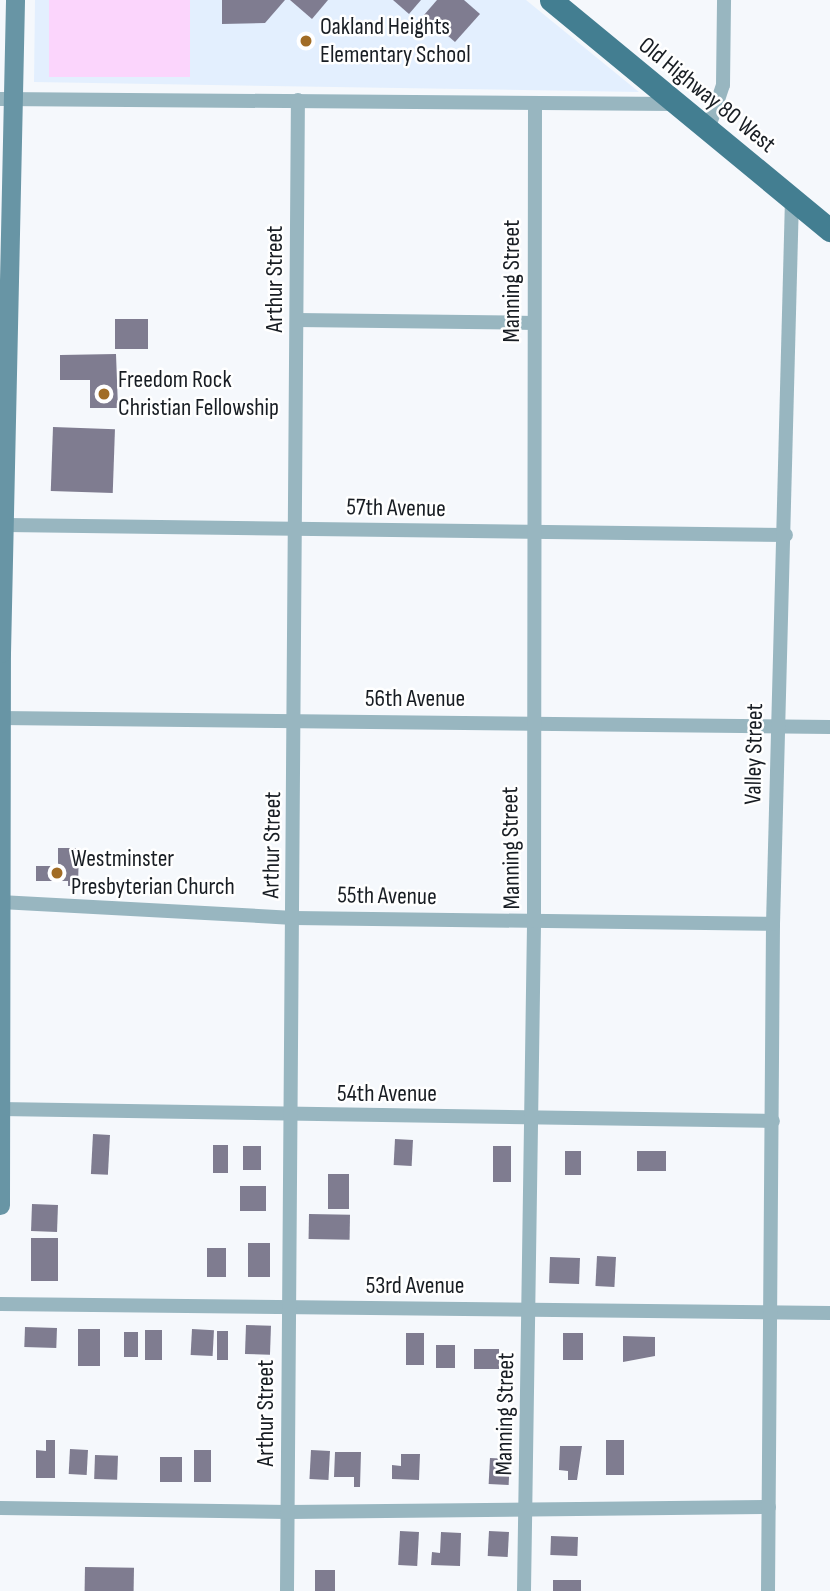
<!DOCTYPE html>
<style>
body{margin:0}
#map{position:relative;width:830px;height:1591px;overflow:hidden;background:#f5f8fc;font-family:"Sofia Sans Condensed",sans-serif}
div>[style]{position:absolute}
.built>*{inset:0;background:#e3effe}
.green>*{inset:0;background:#fbd5fc;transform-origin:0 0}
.building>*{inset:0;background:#7f7c90;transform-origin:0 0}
.street>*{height:14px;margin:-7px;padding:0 7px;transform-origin:7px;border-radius:7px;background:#98b6c0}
.secondary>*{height:19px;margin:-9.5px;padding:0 9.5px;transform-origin:9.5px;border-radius:9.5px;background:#6895a5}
.primary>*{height:23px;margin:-11.5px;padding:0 11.5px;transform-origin:11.5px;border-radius:11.5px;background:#437e91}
.dots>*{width:19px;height:19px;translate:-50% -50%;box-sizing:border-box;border:4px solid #fff;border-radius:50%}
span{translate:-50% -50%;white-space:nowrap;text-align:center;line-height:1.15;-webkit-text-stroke:5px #fff;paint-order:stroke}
.poi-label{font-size:24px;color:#181d23}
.left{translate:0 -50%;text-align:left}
.street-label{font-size:24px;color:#181d23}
</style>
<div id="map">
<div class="built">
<i style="clip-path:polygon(35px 0,526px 0,639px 92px,34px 82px)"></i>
</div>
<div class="green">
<i style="left:49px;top:0;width:141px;height:77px"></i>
</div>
<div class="building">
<i style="clip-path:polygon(222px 0,285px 0,265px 23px,222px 24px)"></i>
<i style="clip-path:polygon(290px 0,328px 0,312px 19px)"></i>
<i style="clip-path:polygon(393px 0,421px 0,409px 14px)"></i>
<i style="clip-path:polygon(437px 0,464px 0,480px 14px,455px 42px,424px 15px)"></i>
<i style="left:115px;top:319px;width:33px;height:30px"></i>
<i style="clip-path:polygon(116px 354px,118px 408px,90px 408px,90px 380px,60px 380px,60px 355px)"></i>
<i style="left:53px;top:427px;width:62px;height:64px;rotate:2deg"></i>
<i style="clip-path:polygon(58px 848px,79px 848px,78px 886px,68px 886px,68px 881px,36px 881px,36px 866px,58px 866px)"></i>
<i style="left:93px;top:1134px;width:17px;height:40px;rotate:3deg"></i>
<i style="left:395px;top:1139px;width:18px;height:26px;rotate:3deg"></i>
<i style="left:213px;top:1145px;width:15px;height:28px"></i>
<i style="left:243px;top:1146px;width:18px;height:24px"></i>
<i style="left:493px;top:1146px;width:18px;height:36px"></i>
<i style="left:565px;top:1151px;width:16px;height:24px"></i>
<i style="left:637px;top:1151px;width:29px;height:20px"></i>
<i style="left:328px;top:1174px;width:21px;height:35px"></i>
<i style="left:240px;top:1186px;width:26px;height:25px"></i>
<i style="left:32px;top:1204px;width:26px;height:27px;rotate:2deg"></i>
<i style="left:309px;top:1214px;width:41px;height:25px;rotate:1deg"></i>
<i style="left:31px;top:1238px;width:27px;height:43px"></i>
<i style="left:248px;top:1243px;width:22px;height:34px"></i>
<i style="left:207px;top:1248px;width:19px;height:29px"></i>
<i style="left:597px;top:1256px;width:19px;height:30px;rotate:3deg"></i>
<i style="left:550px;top:1257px;width:30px;height:26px;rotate:2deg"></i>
<i style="left:246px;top:1325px;width:25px;height:29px;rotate:2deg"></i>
<i style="left:25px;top:1327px;width:32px;height:20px;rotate:2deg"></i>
<i style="left:78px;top:1329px;width:22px;height:37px"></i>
<i style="left:192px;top:1329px;width:22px;height:26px;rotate:3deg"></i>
<i style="left:145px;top:1330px;width:17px;height:30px"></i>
<i style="left:217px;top:1331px;width:11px;height:29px"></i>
<i style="left:124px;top:1332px;width:14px;height:25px"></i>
<i style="left:406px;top:1333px;width:18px;height:32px"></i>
<i style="left:563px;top:1333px;width:20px;height:27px"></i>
<i style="clip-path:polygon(623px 1336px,655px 1337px,655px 1356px,623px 1362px)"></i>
<i style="left:436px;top:1345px;width:19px;height:23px"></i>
<i style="left:474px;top:1349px;width:25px;height:20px"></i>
<i style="clip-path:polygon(46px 1440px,55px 1440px,55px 1478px,36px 1478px,36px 1450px,46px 1451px)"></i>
<i style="left:606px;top:1440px;width:18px;height:35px"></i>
<i style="clip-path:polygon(560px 1446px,582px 1446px,577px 1480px,568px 1480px,568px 1471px,559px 1470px)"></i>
<i style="left:70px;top:1449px;width:18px;height:25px;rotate:3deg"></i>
<i style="left:194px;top:1450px;width:17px;height:32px"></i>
<i style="left:311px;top:1450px;width:19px;height:29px;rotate:3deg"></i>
<i style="clip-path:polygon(335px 1452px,361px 1452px,360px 1487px,354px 1487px,354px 1477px,334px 1477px)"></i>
<i style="clip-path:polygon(401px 1454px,420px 1454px,419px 1480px,392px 1479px,392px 1465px,401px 1466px)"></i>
<i style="left:95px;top:1455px;width:23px;height:24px;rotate:2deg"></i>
<i style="left:160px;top:1457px;width:22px;height:25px"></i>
<i style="left:490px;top:1458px;width:20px;height:26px;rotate:3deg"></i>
<i style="left:400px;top:1531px;width:19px;height:34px;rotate:3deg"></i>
<i style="left:489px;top:1531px;width:20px;height:25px;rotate:3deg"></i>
<i style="clip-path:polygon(441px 1532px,461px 1533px,460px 1566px,431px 1565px,432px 1552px,440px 1553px)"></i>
<i style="left:551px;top:1536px;width:27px;height:19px;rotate:2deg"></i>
<i style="left:85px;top:1567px;width:49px;height:24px;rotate:1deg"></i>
<i style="left:315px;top:1570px;width:20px;height:21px"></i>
<i style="left:553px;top:1580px;width:28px;height:11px"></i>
</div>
<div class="street">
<i style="left:0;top:99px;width:675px;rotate:0.42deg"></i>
<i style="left:708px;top:130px;width:47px;rotate:-71.6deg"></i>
<i style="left:723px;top:85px;width:85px;rotate:-89.3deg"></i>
<i style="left:297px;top:320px;width:237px;rotate:0.7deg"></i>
<i style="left:6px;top:525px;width:780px;rotate:0.73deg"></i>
<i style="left:0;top:718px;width:830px;rotate:0.62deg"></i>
<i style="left:0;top:902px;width:294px;rotate:3.1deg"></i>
<i style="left:294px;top:918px;width:479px;rotate:0.7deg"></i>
<i style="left:0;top:1109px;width:773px;rotate:0.89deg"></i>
<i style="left:0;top:1304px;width:830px;rotate:0.62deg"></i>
<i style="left:0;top:1508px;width:288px;rotate:0.8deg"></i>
<i style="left:288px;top:1512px;width:481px;rotate:-0.6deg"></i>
<i style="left:287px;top:1591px;width:1491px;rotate:-89.58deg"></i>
<i style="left:524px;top:1591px;width:670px;rotate:-89.14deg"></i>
<i style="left:534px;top:921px;width:816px;rotate:-89.93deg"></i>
<i style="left:768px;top:1591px;width:667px;rotate:-89.57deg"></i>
<i style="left:773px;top:924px;width:726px;rotate:-88.5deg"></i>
</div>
<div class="secondary">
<i style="left:0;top:1205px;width:552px;rotate:-89.9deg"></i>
<i style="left:1px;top:653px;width:653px;rotate:-88.77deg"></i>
</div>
<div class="primary">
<i style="left:551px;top:0;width:362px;rotate:39.5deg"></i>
</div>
<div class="dots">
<i style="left:306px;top:41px;background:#a16c25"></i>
<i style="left:104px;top:394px;background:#a16c25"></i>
<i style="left:57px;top:873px;background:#a16c25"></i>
</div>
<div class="poi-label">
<span class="left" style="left:320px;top:41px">Oakland Heights<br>Elementary School</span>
<span class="left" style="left:118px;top:394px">Freedom Rock<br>Christian Fellowship</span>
<span class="left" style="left:71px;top:873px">Westminster<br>Presbyterian Church</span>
</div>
<div class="street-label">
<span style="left:707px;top:95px;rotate:39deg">Old Highway 80 West</span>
<span style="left:275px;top:279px;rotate:-90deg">Arthur Street</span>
<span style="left:512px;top:281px;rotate:-90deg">Manning Street</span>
<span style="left:396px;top:508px;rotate:1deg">57th Avenue</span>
<span style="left:415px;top:699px">56th Avenue</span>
<span style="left:754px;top:754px;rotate:-89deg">Valley Street</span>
<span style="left:272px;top:845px;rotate:-89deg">Arthur Street</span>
<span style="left:511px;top:848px;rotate:-91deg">Manning Street</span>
<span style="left:387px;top:896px;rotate:1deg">55th Avenue</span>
<span style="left:387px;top:1094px">54th Avenue</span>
<span style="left:415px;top:1286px">53rd Avenue</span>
<span style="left:266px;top:1413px;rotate:-90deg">Arthur Street</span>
<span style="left:505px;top:1414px;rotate:-89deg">Manning Street</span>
</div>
</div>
